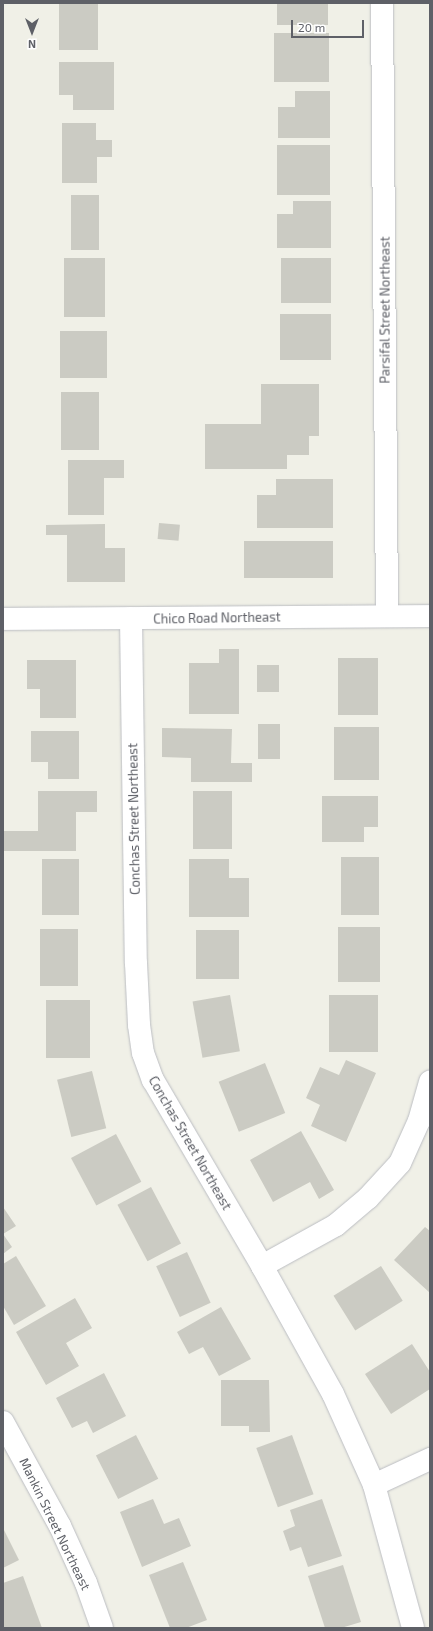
<!DOCTYPE html>
<style>
body{margin:0}
#map{position:relative;width:433px;height:1631px;overflow:hidden;background:#f0f0e7;font-family:"Exo 2",sans-serif}
div>[style]{position:absolute}
.building>*{inset:0;background:#cbcbc3;transform-origin:0 0}
.roads{filter:drop-shadow(0 0 1px #bbbdc2) drop-shadow(0 0 1px #bbbdc2)}
.street>*{height:22px;margin:-11px;padding:0 11px;transform-origin:11px;border-radius:11px;background:#fff}
.secondary>*{height:22px;margin:-11px;padding:0 11px;transform-origin:11px;border-radius:11px;background:#fff}
span{translate:-50% -50%;white-space:nowrap;text-align:center;line-height:1.15;-webkit-text-stroke:3px #fff;paint-order:stroke}
.street-label{font-size:13px;color:#5e6067}
.frame{position:absolute;inset:0;border:4px solid #5e6067;pointer-events:none}
.north{position:absolute;left:12px;top:12px;width:40px;height:40px;-webkit-text-stroke:3px #fff;paint-order:stroke;rotate:180deg;font-size:11px;font-weight:700;line-height:16px;text-align:center;color:#5e6067}
.north::after{content:'';display:block;margin:auto;width:14px;height:18px;background:#5e6067;clip-path:polygon(50% 0,100% 100%,50% 72%,0 100%)}
.scale{position:absolute;left:291px;top:20px;width:73px;height:18px;box-sizing:border-box;border:2px solid #5e6067;border-top:0;padding-left:5px;font-size:12px;line-height:14px;white-space:nowrap;color:#5e6067;-webkit-text-stroke:3px #fff;paint-order:stroke}
</style>
<div id="map">
<div class="building">
<i style="left:59px;top:3px;width:39px;height:47px"></i>
<i style="left:277px;top:3px;width:51px;height:22px"></i>
<i style="left:274px;top:33px;width:55px;height:49px"></i>
<i style="clip-path:polygon(59px 62px,114px 62px,114px 110px,73px 110px,73px 95px,59px 95px)"></i>
<i style="clip-path:polygon(295px 91px,330px 91px,330px 138px,278px 138px,278px 107px,295px 107px)"></i>
<i style="clip-path:polygon(62px 123px,96px 123px,96px 140px,112px 140px,112px 157px,97px 157px,97px 183px,62px 183px)"></i>
<i style="left:277px;top:145px;width:53px;height:50px"></i>
<i style="left:71px;top:195px;width:28px;height:55px"></i>
<i style="clip-path:polygon(293px 201px,331px 201px,331px 248px,277px 248px,277px 214px,293px 214px)"></i>
<i style="left:64px;top:258px;width:41px;height:59px"></i>
<i style="left:281px;top:258px;width:50px;height:45px"></i>
<i style="left:280px;top:314px;width:51px;height:46px"></i>
<i style="left:60px;top:331px;width:47px;height:47px"></i>
<i style="clip-path:polygon(261px 384px,319px 384px,319px 436px,309px 436px,309px 455px,287px 455px,287px 469px,205px 469px,205px 424px,261px 424px)"></i>
<i style="left:61px;top:392px;width:38px;height:58px"></i>
<i style="clip-path:polygon(68px 460px,124px 460px,124px 478px,104px 478px,104px 515px,68px 515px)"></i>
<i style="clip-path:polygon(276px 479px,333px 479px,333px 528px,257px 528px,257px 495px,276px 495px)"></i>
<i style="left:159px;top:523px;width:21px;height:16px;rotate:5deg"></i>
<i style="clip-path:polygon(105px 524px,105px 548px,125px 548px,125px 582px,67px 582px,67px 535px,46px 535px,46px 525px)"></i>
<i style="left:244px;top:541px;width:89px;height:37px"></i>
<i style="clip-path:polygon(219px 649px,239px 649px,239px 714px,189px 714px,189px 663px,219px 663px)"></i>
<i style="left:338px;top:658px;width:40px;height:57px"></i>
<i style="clip-path:polygon(27px 660px,76px 660px,76px 718px,40px 718px,40px 689px,27px 689px)"></i>
<i style="left:257px;top:665px;width:22px;height:27px"></i>
<i style="left:258px;top:724px;width:22px;height:35px"></i>
<i style="left:334px;top:727px;width:45px;height:53px"></i>
<i style="clip-path:polygon(162px 728px,232px 729px,231px 763px,252px 763px,252px 782px,191px 782px,191px 758px,162px 757px)"></i>
<i style="clip-path:polygon(31px 731px,79px 731px,79px 779px,48px 779px,48px 762px,31px 762px)"></i>
<i style="clip-path:polygon(38px 791px,97px 791px,97px 812px,76px 812px,76px 851px,3px 851px,3px 831px,38px 831px)"></i>
<i style="left:193px;top:791px;width:39px;height:58px"></i>
<i style="clip-path:polygon(322px 796px,378px 796px,378px 827px,364px 827px,364px 842px,322px 842px)"></i>
<i style="left:341px;top:857px;width:38px;height:58px"></i>
<i style="left:42px;top:859px;width:37px;height:56px"></i>
<i style="clip-path:polygon(189px 859px,229px 859px,229px 878px,249px 878px,249px 917px,189px 917px)"></i>
<i style="left:338px;top:927px;width:42px;height:55px"></i>
<i style="left:40px;top:929px;width:38px;height:57px"></i>
<i style="left:196px;top:930px;width:43px;height:49px"></i>
<i style="left:230px;top:995px;width:57px;height:38px;rotate:80deg"></i>
<i style="left:329px;top:995px;width:49px;height:57px"></i>
<i style="left:46px;top:1000px;width:44px;height:58px"></i>
<i style="clip-path:polygon(346px 1060px,376px 1073px,346px 1142px,311px 1126px,320px 1105px,306px 1098px,320px 1067px,339px 1075px)"></i>
<i style="left:265px;top:1063px;width:54px;height:50px;rotate:68deg"></i>
<i style="left:92px;top:1071px;width:59px;height:36px;rotate:76deg"></i>
<i style="clip-path:polygon(301px 1131px,334px 1190px,319px 1199px,310px 1182px,273px 1202px,250px 1160px)"></i>
<i style="left:116px;top:1134px;width:54px;height:51px;rotate:62deg"></i>
<i style="left:151px;top:1187px;width:64px;height:38px;rotate:62deg"></i>
<i style="clip-path:polygon(3px 1207px,16px 1226px,3px 1234px,12px 1247px,3px 1254px)"></i>
<i style="clip-path:polygon(425px 1227px,430px 1231px,430px 1293px,394px 1260px)"></i>
<i style="left:187px;top:1252px;width:56px;height:34px;rotate:65deg"></i>
<i style="clip-path:polygon(16px 1256px,46px 1306px,14px 1325px,3px 1306px,3px 1264px)"></i>
<i style="left:381px;top:1266px;width:41px;height:56px;rotate:58deg"></i>
<i style="clip-path:polygon(75px 1298px,92px 1328px,66px 1343px,79px 1366px,46px 1385px,16px 1332px)"></i>
<i style="clip-path:polygon(221px 1307px,251px 1359px,219px 1376px,203px 1347px,189px 1354px,177px 1332px)"></i>
<i style="clip-path:polygon(412px 1344px,430px 1372px,430px 1389px,391px 1414px,365px 1374px)"></i>
<i style="clip-path:polygon(104px 1373px,126px 1416px,93px 1433px,87px 1421px,72px 1428px,56px 1398px)"></i>
<i style="clip-path:polygon(221px 1380px,269px 1380px,270px 1432px,249px 1432px,249px 1426px,221px 1426px)"></i>
<i style="left:136px;top:1435px;width:49px;height:45px;rotate:63deg"></i>
<i style="left:292px;top:1435px;width:63px;height:38px;rotate:70deg"></i>
<i style="clip-path:polygon(153px 1499px,164px 1524px,179px 1518px,191px 1546px,142px 1567px,120px 1512px)"></i>
<i style="clip-path:polygon(322px 1499px,342px 1556px,308px 1567px,301px 1547px,290px 1551px,283px 1531px,295px 1526px,290px 1510px)"></i>
<i style="clip-path:polygon(3px 1528px,19px 1560px,3px 1568px)"></i>
<i style="clip-path:polygon(183px 1562px,207px 1620px,186px 1628px,170px 1628px,149px 1575px)"></i>
<i style="clip-path:polygon(343px 1565px,361px 1622px,341px 1628px,325px 1628px,308px 1576px)"></i>
<i style="clip-path:polygon(23px 1576px,42px 1628px,3px 1628px,3px 1583px)"></i>
</div>
<div class="roads">
<div class="street">
<i style="left:382px;top:3px;width:613px;rotate:89.53deg"></i>
<i style="left:131px;top:618px;width:345px;rotate:89.2deg"></i>
<i style="left:136px;top:963px;width:62px;rotate:87.2deg"></i>
<i style="left:139px;top:1025px;width:28px;rotate:82deg"></i>
<i style="left:143px;top:1053px;width:29px;rotate:70deg"></i>
<i style="left:153px;top:1080px;width:216px;rotate:59.6deg"></i>
<i style="left:262px;top:1266px;width:146px;rotate:61deg"></i>
<i style="left:333px;top:1394px;width:100px;rotate:65.7deg"></i>
<i style="left:374px;top:1485px;width:148px;rotate:74.7deg"></i>
<i style="left:262px;top:1266px;width:85px;rotate:-29deg"></i>
<i style="left:336px;top:1225px;width:42px;rotate:-40.2deg"></i>
<i style="left:368px;top:1198px;width:47px;rotate:-47.6deg"></i>
<i style="left:400px;top:1163px;width:46px;rotate:-65.7deg"></i>
<i style="left:419px;top:1121px;width:41px;rotate:-74.2deg"></i>
<i style="left:3px;top:1422px;width:119px;rotate:61.3deg"></i>
<i style="left:60px;top:1526px;width:63px;rotate:65.5deg"></i>
<i style="left:86px;top:1583px;width:48px;rotate:70.4deg"></i>
<i style="left:374px;top:1485px;width:62px;rotate:-24.9deg"></i>
</div>
<div class="secondary">
<i style="left:3px;top:619px;width:427px;rotate:-0.4deg"></i>
</div>
</div>
<div class="street-label">
<span style="left:385px;top:310px;rotate:-90deg">Parsifal Street Northeast</span>
<span style="left:217px;top:618px;rotate:-1deg">Chico Road Northeast</span>
<span style="left:134px;top:819px;rotate:-91deg">Conchas Street Northeast</span>
<span style="left:190px;top:1143px;rotate:60deg">Conchas Street Northeast</span>
<span style="left:55px;top:1524px;rotate:64deg">Mankin Street Northeast</span>
</div>
<div class="frame"></div>
<div class="north">N</div>
<div class="scale">20 m</div>
</div>
